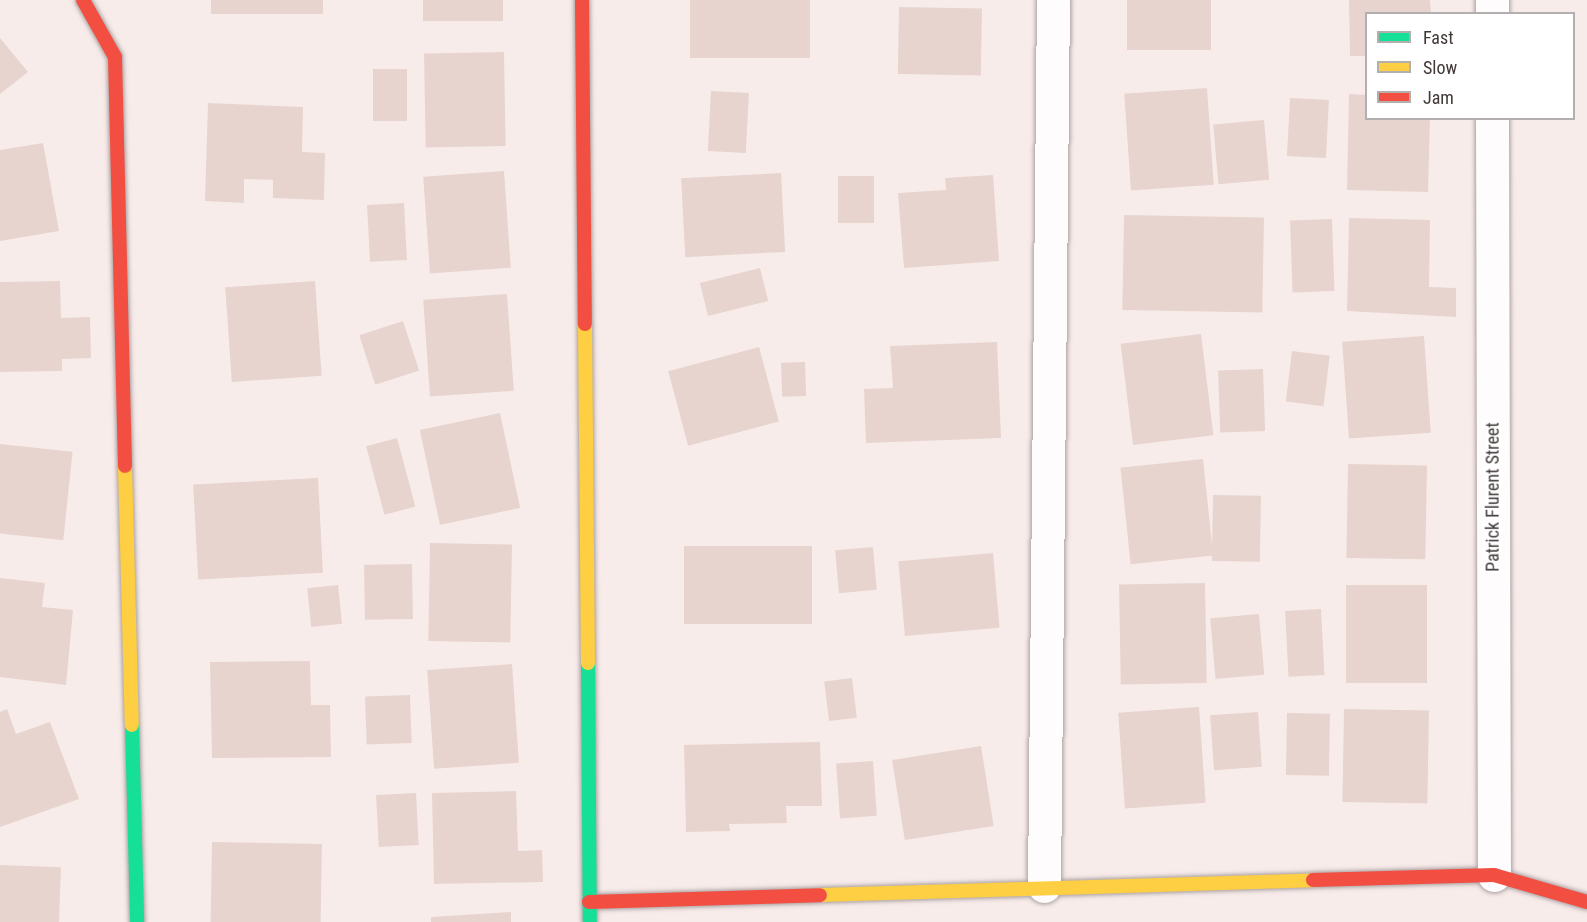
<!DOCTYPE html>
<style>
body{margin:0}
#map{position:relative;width:1587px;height:922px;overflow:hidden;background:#f8eceb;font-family:"Roboto Condensed",sans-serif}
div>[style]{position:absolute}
.building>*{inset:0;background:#e7d4ce;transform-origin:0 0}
.roads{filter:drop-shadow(0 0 2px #aca3a2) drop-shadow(0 0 2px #aca3a2)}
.street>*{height:33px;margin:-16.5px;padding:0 16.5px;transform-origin:16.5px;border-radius:16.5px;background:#fefcfc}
.fast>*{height:14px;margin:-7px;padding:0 7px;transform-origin:7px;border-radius:7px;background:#16e098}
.slow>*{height:14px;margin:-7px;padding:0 7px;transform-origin:7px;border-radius:7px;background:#ffcf43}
.jam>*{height:14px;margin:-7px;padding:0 7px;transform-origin:7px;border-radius:7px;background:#f24e42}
span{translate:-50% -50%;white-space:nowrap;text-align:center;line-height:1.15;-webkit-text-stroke:6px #fff;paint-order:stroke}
.street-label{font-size:18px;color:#403837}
.legend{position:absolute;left:1365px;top:12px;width:210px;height:108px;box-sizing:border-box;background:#fff;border:2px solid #b3afaf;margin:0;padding:8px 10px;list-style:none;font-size:18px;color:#403837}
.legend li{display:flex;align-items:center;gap:12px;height:30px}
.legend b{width:30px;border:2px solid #b3afaf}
</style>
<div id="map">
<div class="building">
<i style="left:211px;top:0;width:112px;height:14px"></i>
<i style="left:423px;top:0;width:80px;height:21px"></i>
<i style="left:690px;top:0;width:120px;height:58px"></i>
<i style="left:1127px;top:0;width:84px;height:50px"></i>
<i style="clip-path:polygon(1349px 0,1430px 0,1431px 14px,1366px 14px,1366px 56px,1350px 56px)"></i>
<i style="left:899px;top:7px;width:83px;height:67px;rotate:1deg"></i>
<i style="clip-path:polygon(0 38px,28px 72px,0 94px)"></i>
<i style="left:504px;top:52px;width:94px;height:80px;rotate:89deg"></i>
<i style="left:373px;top:69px;width:34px;height:52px"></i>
<i style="left:1207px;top:88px;width:97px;height:83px;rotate:86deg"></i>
<i style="left:711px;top:91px;width:38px;height:60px;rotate:3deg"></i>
<i style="clip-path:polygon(1349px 94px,1366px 95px,1366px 118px,1430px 118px,1428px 192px,1347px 190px)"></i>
<i style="left:1290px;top:98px;width:39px;height:58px;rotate:3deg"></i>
<i style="clip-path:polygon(208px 103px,303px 107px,302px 152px,325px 153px,324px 200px,273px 198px,273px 180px,244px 179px,244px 203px,205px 201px)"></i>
<i style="left:1264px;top:120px;width:60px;height:51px;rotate:85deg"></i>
<i style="clip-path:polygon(43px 143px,59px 231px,0 241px,0 150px)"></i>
<i style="left:504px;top:171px;width:97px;height:81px;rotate:86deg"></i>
<i style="left:781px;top:173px;width:79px;height:100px;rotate:87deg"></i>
<i style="clip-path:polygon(993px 175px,999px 261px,904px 268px,898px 193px,946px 190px,945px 178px)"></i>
<i style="left:838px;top:176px;width:36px;height:47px"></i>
<i style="left:404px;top:203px;width:57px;height:37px;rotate:87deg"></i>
<i style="left:1124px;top:215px;width:140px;height:95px;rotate:1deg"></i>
<i style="clip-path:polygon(1349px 218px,1430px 220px,1429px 287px,1456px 288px,1456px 317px,1347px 311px)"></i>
<i style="left:1332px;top:219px;width:72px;height:42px;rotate:88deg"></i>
<i style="left:760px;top:268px;width:34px;height:62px;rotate:76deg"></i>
<i style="clip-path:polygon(60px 281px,61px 318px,90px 317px,91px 358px,62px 359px,62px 371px,0 372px,0 282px)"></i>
<i style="left:315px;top:281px;width:95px;height:90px;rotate:86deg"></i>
<i style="left:507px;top:294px;width:97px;height:84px;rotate:86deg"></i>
<i style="left:403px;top:321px;width:52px;height:46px;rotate:72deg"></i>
<i style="left:1201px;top:334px;width:102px;height:81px;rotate:83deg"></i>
<i style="left:1424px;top:336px;width:97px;height:82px;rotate:86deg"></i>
<i style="clip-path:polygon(997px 342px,1001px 438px,866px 443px,864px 389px,893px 388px,890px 346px)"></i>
<i style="left:759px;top:347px;width:77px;height:94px;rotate:75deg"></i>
<i style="left:1292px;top:351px;width:38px;height:51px;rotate:7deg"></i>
<i style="left:805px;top:362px;width:34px;height:24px;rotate:88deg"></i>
<i style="left:1263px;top:369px;width:62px;height:45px;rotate:88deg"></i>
<i style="left:500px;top:413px;width:97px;height:82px;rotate:78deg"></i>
<i style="left:397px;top:438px;width:71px;height:32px;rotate:75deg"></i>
<i style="left:0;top:444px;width:73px;height:89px;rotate:6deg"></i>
<i style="left:1203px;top:459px;width:97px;height:83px;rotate:84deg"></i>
<i style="left:1348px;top:464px;width:79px;height:94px;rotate:1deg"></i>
<i style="left:318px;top:478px;width:95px;height:125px;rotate:87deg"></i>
<i style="left:1213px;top:495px;width:48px;height:66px;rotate:1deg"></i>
<i style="left:430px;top:543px;width:82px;height:98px;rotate:1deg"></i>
<i style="left:684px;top:546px;width:128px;height:78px"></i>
<i style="left:873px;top:547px;width:43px;height:38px;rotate:85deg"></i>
<i style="left:993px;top:553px;width:75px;height:95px;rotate:85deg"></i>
<i style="left:412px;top:564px;width:55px;height:48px;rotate:89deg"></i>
<i style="clip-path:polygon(0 578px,45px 583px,42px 607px,73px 610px,66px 685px,0 677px)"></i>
<i style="left:1205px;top:583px;width:100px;height:86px;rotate:89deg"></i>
<i style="left:338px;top:585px;width:39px;height:31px;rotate:84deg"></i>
<i style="left:1427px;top:585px;width:98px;height:81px;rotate:90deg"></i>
<i style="left:1321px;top:609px;width:66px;height:36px;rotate:87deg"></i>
<i style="left:1259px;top:614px;width:61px;height:49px;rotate:85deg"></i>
<i style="clip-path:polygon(310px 661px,311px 705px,330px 705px,331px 757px,212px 758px,210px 662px)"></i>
<i style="left:512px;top:664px;width:99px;height:85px;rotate:86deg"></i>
<i style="left:852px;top:678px;width:40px;height:28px;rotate:83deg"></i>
<i style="left:410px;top:695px;width:48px;height:45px;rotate:88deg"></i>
<i style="left:1199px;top:707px;width:96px;height:81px;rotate:86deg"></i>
<i style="clip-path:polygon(7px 709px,16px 734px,50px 722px,79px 799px,0 827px,0 712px)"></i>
<i style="left:1344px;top:709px;width:85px;height:93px;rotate:1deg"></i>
<i style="left:1258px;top:712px;width:55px;height:48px;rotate:86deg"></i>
<i style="left:1287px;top:713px;width:43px;height:62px;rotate:1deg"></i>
<i style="clip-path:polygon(820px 742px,822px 806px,786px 806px,787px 823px,729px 824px,730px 831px,686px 832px,684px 745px)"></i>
<i style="left:981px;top:746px;width:81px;height:90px;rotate:81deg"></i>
<i style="left:873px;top:761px;width:55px;height:37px;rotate:86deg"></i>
<i style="clip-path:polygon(516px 791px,518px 851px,542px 850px,543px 882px,434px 884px,432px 793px)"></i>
<i style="left:416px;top:793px;width:52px;height:40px;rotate:87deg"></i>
<i style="left:212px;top:842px;width:110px;height:80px;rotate:1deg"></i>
<i style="left:0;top:865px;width:61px;height:57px;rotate:2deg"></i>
<i style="clip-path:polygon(511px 912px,511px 922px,431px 922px,431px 917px)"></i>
</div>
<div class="roads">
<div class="street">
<i style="left:1492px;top:0;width:14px;rotate:90deg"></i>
<i style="left:1492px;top:118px;width:757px;rotate:89.85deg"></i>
<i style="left:1044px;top:886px;width:886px;rotate:-89.42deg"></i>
</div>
<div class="fast">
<i style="left:588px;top:663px;width:259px;rotate:89.6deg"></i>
<i style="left:132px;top:725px;width:197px;rotate:88.5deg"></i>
</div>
<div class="slow">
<i style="left:585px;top:324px;width:339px;rotate:89.5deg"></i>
<i style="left:125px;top:466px;width:259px;rotate:88.5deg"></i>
<i style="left:820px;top:895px;width:493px;rotate:-1.7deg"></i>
</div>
<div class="jam">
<i style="left:83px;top:0;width:65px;rotate:60.7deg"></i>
<i style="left:115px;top:57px;width:409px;rotate:88.6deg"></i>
<i style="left:582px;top:0;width:324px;rotate:89.5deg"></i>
<i style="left:1313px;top:880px;width:181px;rotate:-1.6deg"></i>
<i style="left:1494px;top:875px;width:97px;rotate:16.2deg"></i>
<i style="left:589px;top:902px;width:231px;rotate:-1.7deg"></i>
</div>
</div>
<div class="street-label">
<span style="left:1493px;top:497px;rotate:-90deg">Patrick Flurent Street</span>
</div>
<ul class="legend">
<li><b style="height:8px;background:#16e098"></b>Fast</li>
<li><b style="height:8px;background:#ffcf43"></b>Slow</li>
<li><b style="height:8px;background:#f24e42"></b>Jam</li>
</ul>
</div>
